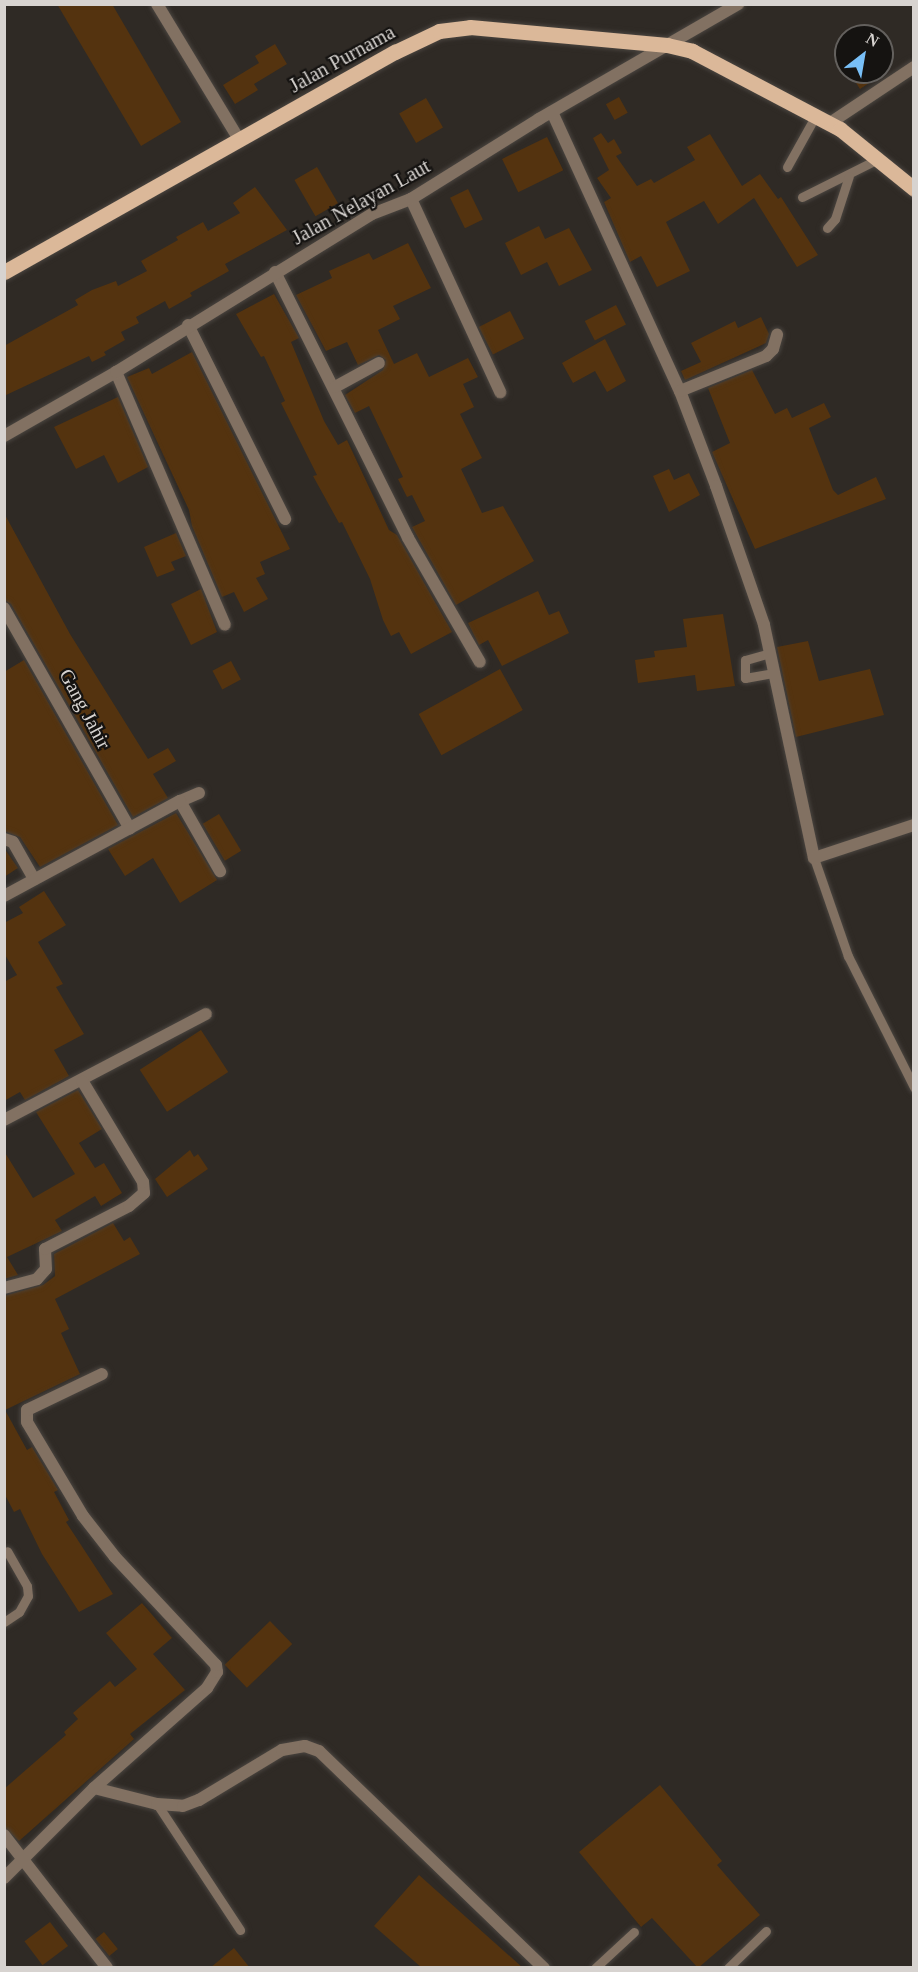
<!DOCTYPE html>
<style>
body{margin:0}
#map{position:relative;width:918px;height:1972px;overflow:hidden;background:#2f2a25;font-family:"Times New Roman",serif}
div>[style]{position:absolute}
.building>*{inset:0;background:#54330f;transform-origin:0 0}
.roads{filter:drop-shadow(0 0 2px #4a4540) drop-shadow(0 0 2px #4a4540)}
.lane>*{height:9px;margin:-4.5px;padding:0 4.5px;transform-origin:4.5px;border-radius:4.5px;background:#827162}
.street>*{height:12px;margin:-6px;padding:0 6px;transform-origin:6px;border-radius:6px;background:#827162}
.primary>*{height:15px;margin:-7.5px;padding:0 7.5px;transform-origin:7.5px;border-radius:7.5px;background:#dbb899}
span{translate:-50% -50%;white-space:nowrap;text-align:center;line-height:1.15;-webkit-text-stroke:4.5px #151311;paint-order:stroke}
.street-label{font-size:20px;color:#d7d3d0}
.frame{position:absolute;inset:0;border:6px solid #d7d3d0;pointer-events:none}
.north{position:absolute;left:834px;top:24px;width:60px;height:60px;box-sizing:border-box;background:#151311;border:2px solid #63605d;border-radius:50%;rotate:31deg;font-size:16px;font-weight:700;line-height:24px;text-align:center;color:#d7d3d0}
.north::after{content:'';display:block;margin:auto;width:21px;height:27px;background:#78bff7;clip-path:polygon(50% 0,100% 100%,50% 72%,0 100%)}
</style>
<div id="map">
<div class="building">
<i style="clip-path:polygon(57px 4px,112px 4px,181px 122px,141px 146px)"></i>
<i style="clip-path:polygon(275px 44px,287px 64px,254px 84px,258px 90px,235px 104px,223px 85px,259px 63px,255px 56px)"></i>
<i style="clip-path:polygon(849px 72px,886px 72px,860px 89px)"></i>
<i style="left:619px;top:97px;width:18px;height:15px;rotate:61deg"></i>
<i style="left:426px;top:98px;width:34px;height:31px;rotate:60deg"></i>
<i style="clip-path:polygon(601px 133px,608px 143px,614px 139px,622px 153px,616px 156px,637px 186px,651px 179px,654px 183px,695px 160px,687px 147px,710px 134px,742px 186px,760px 174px,778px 199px,781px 197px,818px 255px,797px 267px,754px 198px,718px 224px,704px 201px,666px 222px,690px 271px,657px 287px,641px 256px,630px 262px,604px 202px,611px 198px,597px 178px,609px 170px,593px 138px)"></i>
<i style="left:547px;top:137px;width:37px;height:50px;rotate:64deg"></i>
<i style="left:317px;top:167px;width:42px;height:26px;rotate:60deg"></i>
<i style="clip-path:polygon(255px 187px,287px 230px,225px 264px,229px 271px,190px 293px,192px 296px,169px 309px,165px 301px,136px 317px,139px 323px,121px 332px,125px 340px,104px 352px,106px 355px,92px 362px,89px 356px,4px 396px,4px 346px,78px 305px,75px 300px,92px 290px,116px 281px,118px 286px,147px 271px,141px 261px,178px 240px,176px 237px,203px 222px,208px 231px,240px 213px,233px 203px)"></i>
<i style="left:468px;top:189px;width:34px;height:20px;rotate:64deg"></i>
<i style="clip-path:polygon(539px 226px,545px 239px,569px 228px,592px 270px,559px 286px,547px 262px,521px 275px,505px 243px)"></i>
<i style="clip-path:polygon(408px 243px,431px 288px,393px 306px,400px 319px,378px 330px,394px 364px,417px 353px,429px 377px,468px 358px,478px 377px,463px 384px,474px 407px,460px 414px,482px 458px,461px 469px,482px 513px,503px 506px,534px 561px,456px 605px,412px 527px,425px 521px,412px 495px,407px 497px,398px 479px,403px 477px,369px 406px,355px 413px,345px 395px,383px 370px,386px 360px,379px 355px,358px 365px,347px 342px,326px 351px,296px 295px,332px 278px,329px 271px,369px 253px,373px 260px)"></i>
<i style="clip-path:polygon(274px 294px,299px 338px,291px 342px,324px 421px,338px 445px,347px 440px,389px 530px,397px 535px,452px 632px,411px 654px,399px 632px,391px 636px,383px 620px,370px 579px,342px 522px,339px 523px,313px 476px,317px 475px,281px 403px,285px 401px,264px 356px,261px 357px,236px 314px)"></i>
<i style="left:616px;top:305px;width:22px;height:35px;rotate:63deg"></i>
<i style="left:510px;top:311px;width:31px;height:35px;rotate:63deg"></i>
<i style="clip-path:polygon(761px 317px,769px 334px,766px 343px,685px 380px,681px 371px,701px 362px,691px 343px,735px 321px,738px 328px)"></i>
<i style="clip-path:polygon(605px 339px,626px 381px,607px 392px,595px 371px,573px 383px,562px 363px)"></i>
<i style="clip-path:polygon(192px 352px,290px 549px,260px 562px,265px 574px,256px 578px,268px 599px,244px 612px,234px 592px,222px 597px,192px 526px,189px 510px,127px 377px,149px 368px,152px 374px)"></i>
<i style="clip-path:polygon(752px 370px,775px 414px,787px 408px,792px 418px,824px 403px,831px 417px,809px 428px,833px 490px,838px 495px,876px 477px,886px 499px,755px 549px,712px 452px,730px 443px,708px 388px)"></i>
<i style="clip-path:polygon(118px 397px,148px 467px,118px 483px,104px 455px,76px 469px,54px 427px)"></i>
<i style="clip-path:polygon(669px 469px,674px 480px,689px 473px,700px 495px,669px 512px,653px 476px)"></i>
<i style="clip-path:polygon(4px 513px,70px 634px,148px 759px,168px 748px,176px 761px,153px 774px,168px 798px,133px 817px,11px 604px,4px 600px)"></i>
<i style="clip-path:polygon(176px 533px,186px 556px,171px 562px,175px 570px,157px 577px,144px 547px)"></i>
<i style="clip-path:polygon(201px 589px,217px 632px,191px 645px,171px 604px)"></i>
<i style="clip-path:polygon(538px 591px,549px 615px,559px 611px,569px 633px,502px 666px,488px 640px,479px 645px,468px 623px)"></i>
<i style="clip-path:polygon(723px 614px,735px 686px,697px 691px,695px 675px,638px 683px,635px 660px,655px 657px,654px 651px,687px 647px,683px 619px)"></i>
<i style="clip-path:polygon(808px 641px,819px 681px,870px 669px,884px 715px,796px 737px,777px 647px)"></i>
<i style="clip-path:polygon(24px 660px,118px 825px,40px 867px,20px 837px,4px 831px,4px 672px)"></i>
<i style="left:231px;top:661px;width:21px;height:21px;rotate:62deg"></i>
<i style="left:500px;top:669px;width:47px;height:93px;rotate:61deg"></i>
<i style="clip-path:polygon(176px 813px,217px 880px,180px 903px,153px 858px,125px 876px,108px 849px)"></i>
<i style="left:219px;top:814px;width:43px;height:19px;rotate:59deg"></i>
<i style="clip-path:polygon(4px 848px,18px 868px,4px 877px)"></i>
<i style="clip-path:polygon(44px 891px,66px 925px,38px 942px,63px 984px,56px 987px,84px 1034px,54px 1050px,69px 1076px,25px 1100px,20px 1092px,4px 1101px,4px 982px,17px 975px,4px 953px,4px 923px,23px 913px,19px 907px)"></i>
<i style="left:201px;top:1030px;width:50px;height:73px;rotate:57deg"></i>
<i style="clip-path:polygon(78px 1090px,102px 1129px,79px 1143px,95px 1168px,104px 1163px,122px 1193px,101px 1206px,95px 1196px,55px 1220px,62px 1231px,7px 1257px,18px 1275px,4px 1279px,4px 1151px,33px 1198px,75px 1174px,36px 1112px)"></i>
<i style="clip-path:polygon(190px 1150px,194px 1157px,198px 1154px,208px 1169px,167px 1197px,155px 1179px)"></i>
<i style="clip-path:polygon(113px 1223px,124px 1241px,130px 1237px,140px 1254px,55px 1299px,69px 1329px,61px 1333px,80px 1374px,5px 1410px,27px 1450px,32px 1447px,58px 1490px,54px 1492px,69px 1520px,66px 1522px,113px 1594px,79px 1612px,42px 1554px,20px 1509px,14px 1512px,4px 1493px,4px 1296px,43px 1285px,55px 1276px,54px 1254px)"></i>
<i style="clip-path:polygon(142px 1603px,172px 1638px,153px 1654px,185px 1690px,130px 1734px,134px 1739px,19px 1841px,4px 1827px,4px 1789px,66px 1735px,64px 1732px,78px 1719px,73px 1713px,110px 1681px,115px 1687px,137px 1669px,106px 1633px)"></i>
<i style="left:270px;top:1621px;width:32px;height:63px;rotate:46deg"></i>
<i style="clip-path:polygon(660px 1785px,722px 1861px,717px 1865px,760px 1915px,698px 1968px,652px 1918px,641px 1927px,579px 1852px)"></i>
<i style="clip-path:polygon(419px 1875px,523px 1968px,422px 1968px,374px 1926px)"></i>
<i style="left:50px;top:1922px;width:30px;height:32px;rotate:53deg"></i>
<i style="left:104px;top:1932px;width:22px;height:11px;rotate:51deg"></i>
<i style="clip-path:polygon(234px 1948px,250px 1968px,210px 1968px)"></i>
</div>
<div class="roads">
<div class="lane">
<i style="left:787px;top:167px;width:60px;rotate:-60.9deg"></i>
<i style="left:802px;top:197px;width:85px;rotate:-26.6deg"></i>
<i style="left:827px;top:228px;width:12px;rotate:-48deg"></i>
<i style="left:835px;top:219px;width:45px;rotate:-72deg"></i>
<i style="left:770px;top:653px;width:26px;rotate:164deg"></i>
<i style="left:745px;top:660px;width:18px;rotate:90deg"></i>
<i style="left:745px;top:678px;width:28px;rotate:-10deg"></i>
<i style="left:814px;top:858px;width:104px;rotate:70.9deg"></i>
<i style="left:848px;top:956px;width:147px;rotate:63.3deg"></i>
<i style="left:4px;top:1622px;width:18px;rotate:-34deg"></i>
<i style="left:19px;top:1612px;width:18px;rotate:-61deg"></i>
<i style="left:28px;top:1596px;width:10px;rotate:-96deg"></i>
<i style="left:27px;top:1586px;width:40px;rotate:-119.7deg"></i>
<i style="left:157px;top:1804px;width:151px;rotate:56.6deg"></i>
<i style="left:595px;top:1968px;width:53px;rotate:-42.7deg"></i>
<i style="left:728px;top:1968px;width:53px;rotate:-44.2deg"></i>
</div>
<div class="street">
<i style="left:157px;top:4px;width:160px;rotate:58.8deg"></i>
<i style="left:552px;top:112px;width:307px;rotate:65.4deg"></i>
<i style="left:680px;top:391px;width:102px;rotate:69.2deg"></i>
<i style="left:716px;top:486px;width:147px;rotate:70.9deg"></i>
<i style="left:764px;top:625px;width:238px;rotate:77.9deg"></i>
<i style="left:814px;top:858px;width:105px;rotate:-18.3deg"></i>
<i style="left:830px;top:123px;width:101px;rotate:-33.7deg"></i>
<i style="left:411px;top:199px;width:213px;rotate:65.2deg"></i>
<i style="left:275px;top:272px;width:297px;rotate:63.4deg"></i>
<i style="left:408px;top:538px;width:143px;rotate:59.9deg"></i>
<i style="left:188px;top:325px;width:217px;rotate:63.4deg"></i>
<i style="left:116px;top:372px;width:275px;rotate:66.7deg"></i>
<i style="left:335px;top:387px;width:50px;rotate:-28.6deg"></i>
<i style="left:680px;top:391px;width:93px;rotate:-22.1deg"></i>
<i style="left:766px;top:356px;width:10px;rotate:-45deg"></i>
<i style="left:773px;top:349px;width:15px;rotate:-74deg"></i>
<i style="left:4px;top:436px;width:129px;rotate:-29.7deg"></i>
<i style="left:116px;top:372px;width:301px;rotate:-31.7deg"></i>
<i style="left:372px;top:214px;width:42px;rotate:-21deg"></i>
<i style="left:411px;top:199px;width:151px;rotate:-32deg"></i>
<i style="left:539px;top:119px;width:230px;rotate:-30deg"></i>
<i style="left:4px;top:608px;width:254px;rotate:60.3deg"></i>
<i style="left:199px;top:793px;width:21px;rotate:157deg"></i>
<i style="left:180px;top:801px;width:81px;rotate:60.3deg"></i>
<i style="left:4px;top:839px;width:9px;rotate:18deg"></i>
<i style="left:13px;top:842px;width:43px;rotate:60.4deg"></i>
<i style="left:4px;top:896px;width:200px;rotate:-28.4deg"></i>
<i style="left:4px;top:1120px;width:228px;rotate:-27.7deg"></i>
<i style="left:4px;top:1288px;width:34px;rotate:-15deg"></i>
<i style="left:37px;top:1279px;width:13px;rotate:-48deg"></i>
<i style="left:46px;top:1269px;width:20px;rotate:-93deg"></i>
<i style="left:45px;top:1249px;width:94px;rotate:-27.1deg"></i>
<i style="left:129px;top:1206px;width:20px;rotate:-41deg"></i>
<i style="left:144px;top:1193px;width:11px;rotate:-95deg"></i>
<i style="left:143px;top:1182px;width:117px;rotate:-121deg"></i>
<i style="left:94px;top:1788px;width:65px;rotate:14.3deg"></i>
<i style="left:157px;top:1804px;width:26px;rotate:4deg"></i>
<i style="left:183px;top:1806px;width:17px;rotate:-21deg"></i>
<i style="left:199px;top:1800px;width:97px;rotate:-31.1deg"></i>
<i style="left:282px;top:1750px;width:23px;rotate:-10deg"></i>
<i style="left:305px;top:1746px;width:15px;rotate:20deg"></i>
<i style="left:319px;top:1751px;width:313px;rotate:44deg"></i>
<i style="left:4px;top:1835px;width:168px;rotate:52.2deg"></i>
<i style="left:4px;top:1878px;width:127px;rotate:-45deg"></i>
<i style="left:94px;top:1788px;width:151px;rotate:-41.5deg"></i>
<i style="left:207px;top:1688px;width:19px;rotate:-58deg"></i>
<i style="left:217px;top:1672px;width:7px;rotate:-98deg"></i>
<i style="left:216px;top:1665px;width:148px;rotate:-133.1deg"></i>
<i style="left:115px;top:1557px;width:52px;rotate:-128deg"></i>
<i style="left:83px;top:1516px;width:109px;rotate:-120.8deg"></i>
<i style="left:27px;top:1422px;width:12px;rotate:-90deg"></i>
<i style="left:27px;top:1410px;width:83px;rotate:-25.6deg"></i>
</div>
<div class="primary">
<i style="left:4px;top:272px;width:449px;rotate:-29.4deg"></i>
<i style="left:395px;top:52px;width:49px;rotate:-25.5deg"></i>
<i style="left:439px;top:31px;width:31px;rotate:-7deg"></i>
<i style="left:470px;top:27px;width:198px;rotate:5.2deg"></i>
<i style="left:667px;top:45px;width:26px;rotate:13deg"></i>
<i style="left:692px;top:51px;width:167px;rotate:27.8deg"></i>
<i style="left:840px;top:129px;width:95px;rotate:39deg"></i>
</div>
</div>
<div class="street-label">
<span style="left:342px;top:59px;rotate:-29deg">Jalan Purnama</span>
<span style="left:361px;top:202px;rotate:-29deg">Jalan Nelayan Laut</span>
<span style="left:85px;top:709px;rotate:62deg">Gang Jahir</span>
</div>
<div class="frame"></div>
<div class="north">N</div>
</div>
